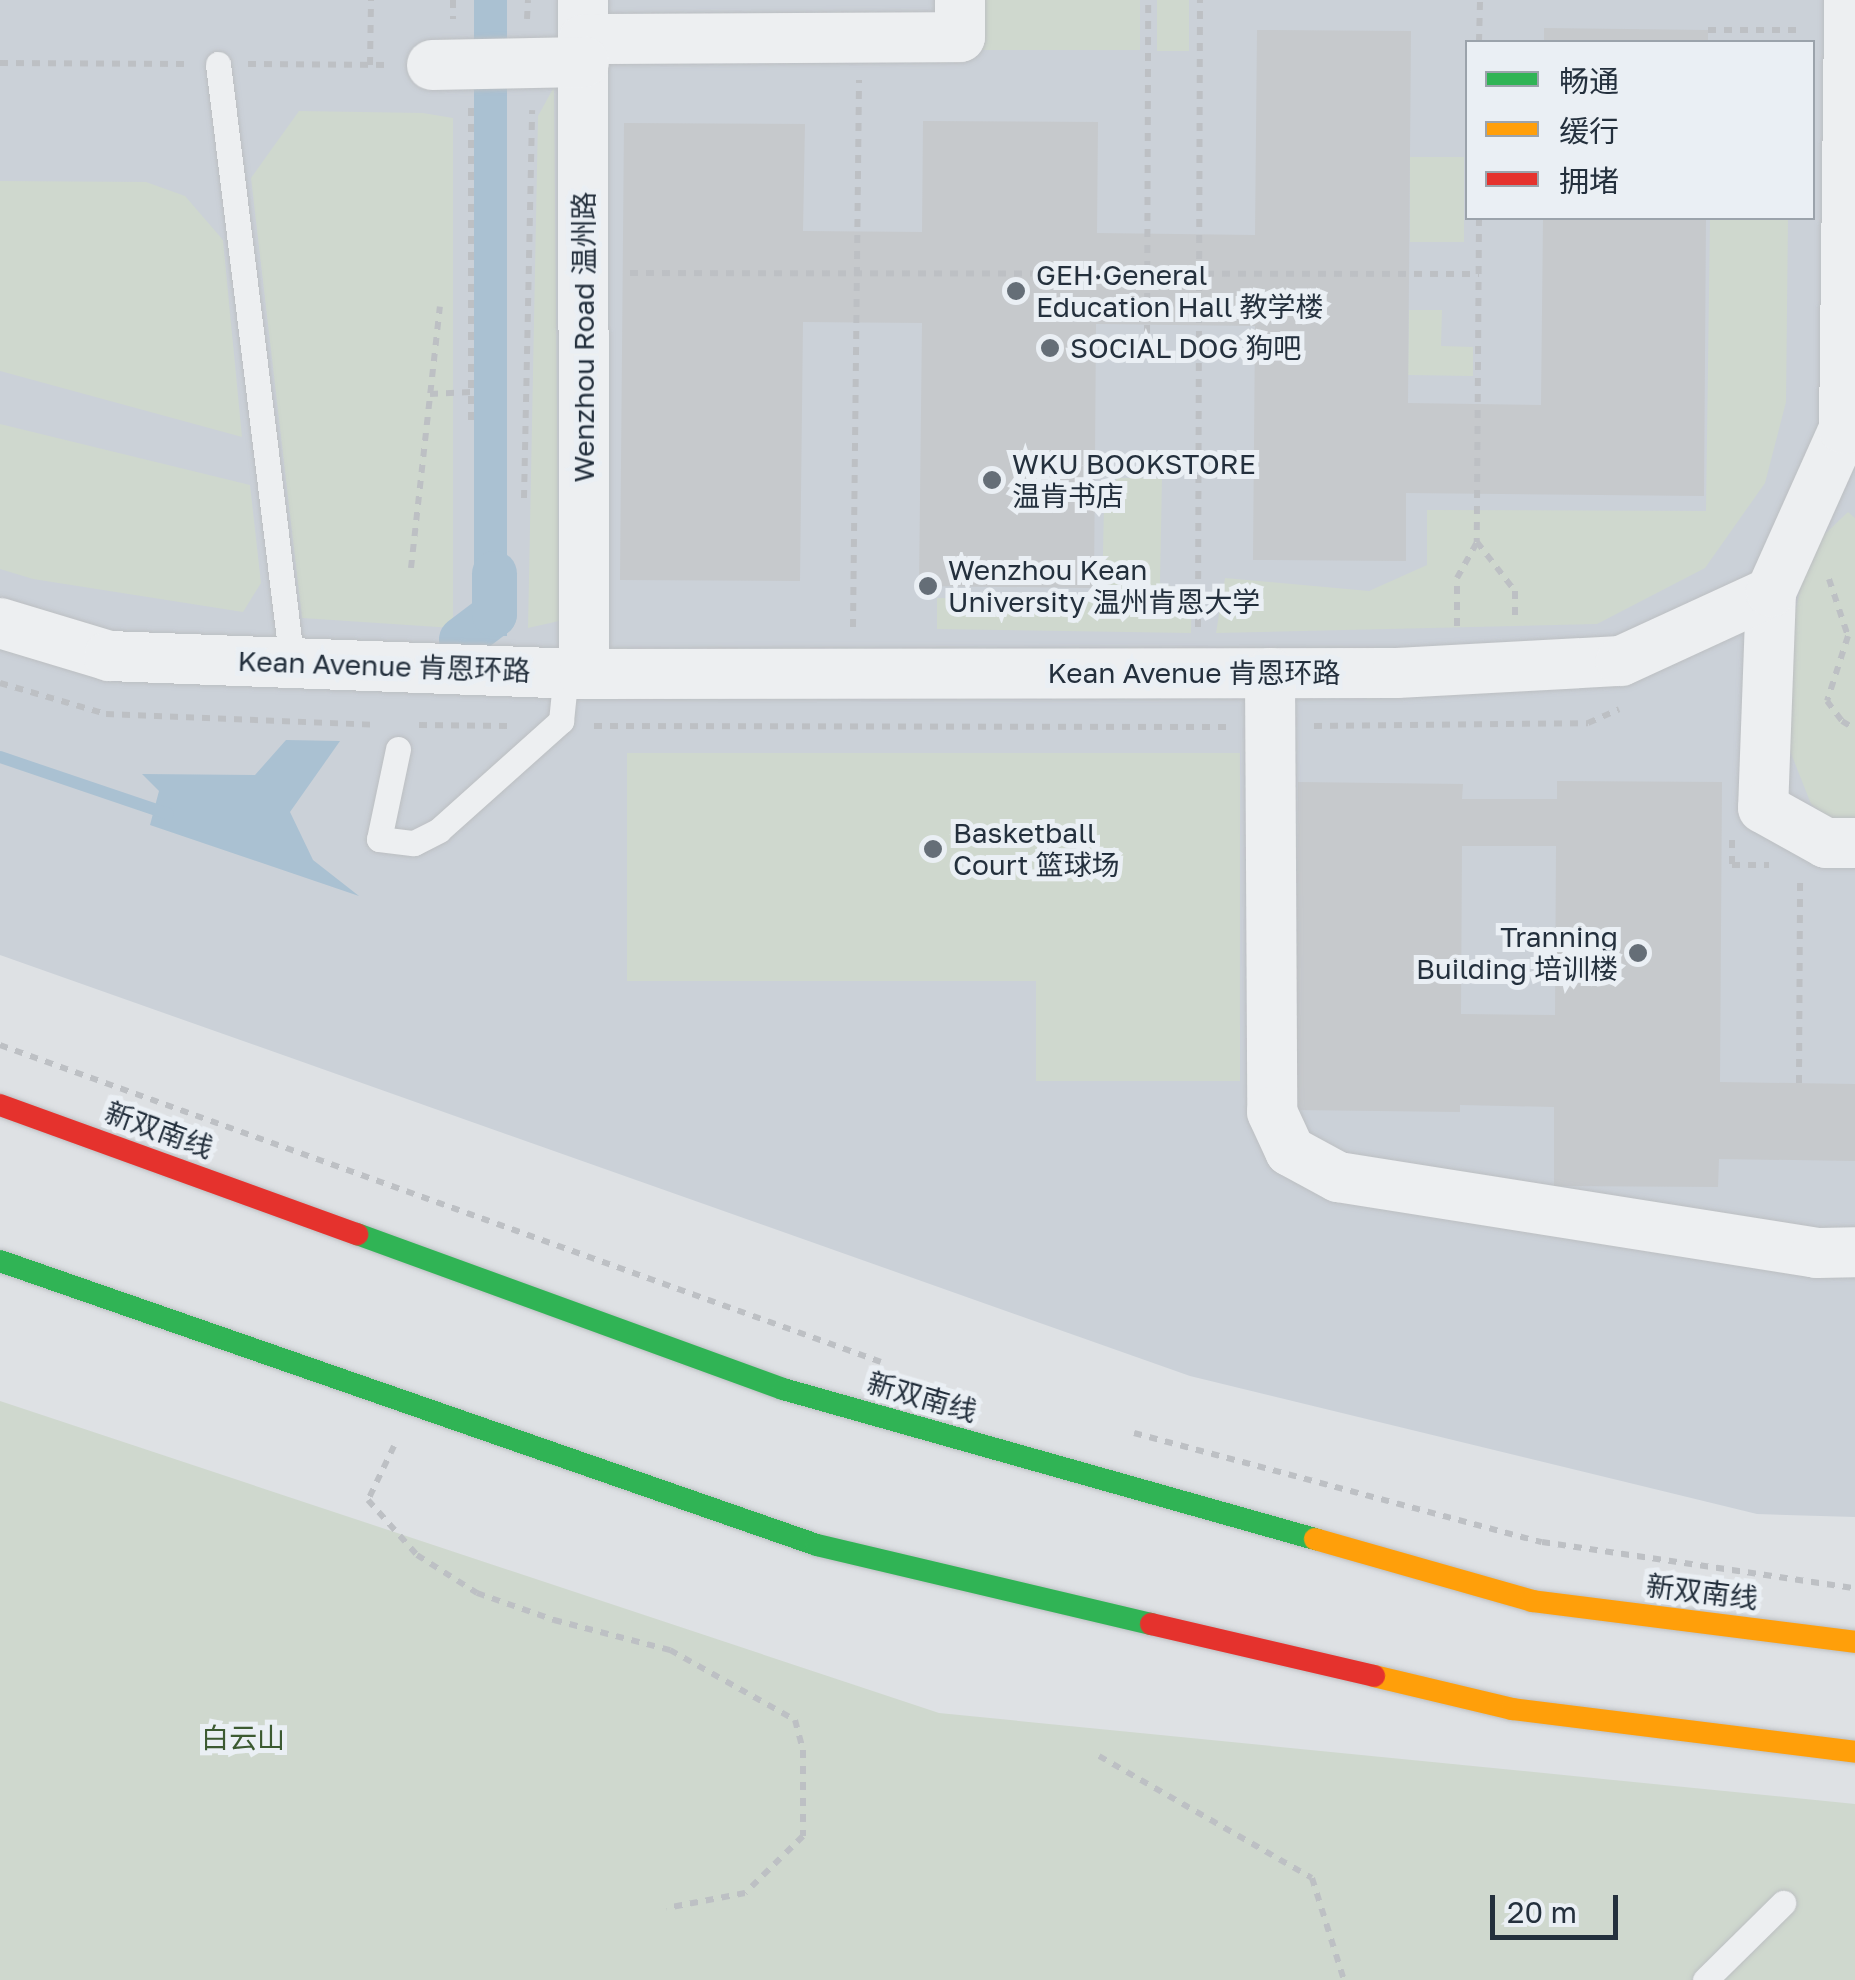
<!DOCTYPE html>
<meta charset="utf-8">
<style>
body{margin:0}
#map{position:relative;width:1855px;height:1980px;overflow:hidden;background:#dee1e4;font-family:"Golos Text","Noto Sans SC",sans-serif}
div>[style]{position:absolute}
.built>*{inset:0;background:#cbd1d8}
.green>*{inset:0;background:#cfd8ce;transform-origin:0 0}
.water>*{inset:0;background:#aac1d2;transform-origin:0 0}
.stream>*{height:12px;margin:-6px;padding:0 6px;transform-origin:6px;border-radius:6px;background:#aac1d2}
.canal>*{height:45px;margin:-22.5px;padding:0 22.5px;transform-origin:22.5px;border-radius:22.5px;background:#aac1d2}
.building>*{inset:0;background:#c6c9cc}
.path>*{height:6px;margin-top:-3px;transform-origin:0;background:repeating-linear-gradient(90deg,#bdc0c4 0 8px,transparent 0 16px)}
.roads{filter:drop-shadow(0 0 2px #bcbfc2) drop-shadow(0 0 2px #bcbfc2)}
.lane>*{height:25px;margin:-12.5px;padding:0 12.5px;transform-origin:12.5px;border-radius:12.5px;background:#edeff1}
.street>*{height:50px;margin:-25px;padding:0 25px;transform-origin:25px;border-radius:25px;background:#edeff1}
.fast>*{height:22px;margin:-11px;padding:0 11px;transform-origin:11px;border-radius:11px;background:#30b455}
.slow>*{height:22px;margin:-11px;padding:0 11px;transform-origin:11px;border-radius:11px;background:#ff9f0a}
.jam>*{height:22px;margin:-11px;padding:0 11px;transform-origin:11px;border-radius:11px;background:#e5322d}
.dots>*{width:28px;height:28px;translate:-50% -50%;box-sizing:border-box;border:5px solid #eaeff4;border-radius:50%}
span{translate:-50% -50%;white-space:nowrap;text-align:center;line-height:1.15;-webkit-text-stroke:10px #eaeff4;paint-order:stroke}
.poi-label{font-size:28px;color:#24303d}
.left{translate:0 -50%;text-align:left}
.right{translate:-100% -50%;text-align:right}
.street-label{font-size:28px;color:#24303d}
.park-label{font-size:28px;color:#3c5a31}
.legend{position:absolute;left:1465px;top:40px;width:350px;height:180px;box-sizing:border-box;background:#eaeff4;border:2px solid #9ba3ab;margin:0;padding:12px 18px;list-style:none;font-size:30px;color:#24303d}
.legend li{display:flex;align-items:center;gap:20px;height:50px}
.legend b{width:50px;border:2px solid #9ba3ab}
.scale{position:absolute;left:1490px;top:1895px;width:128px;height:45px;box-sizing:border-box;border:5px solid #24303d;border-top:0;padding-left:12px;font-size:30px;line-height:35px;white-space:nowrap;color:#24303d;-webkit-text-stroke:8px #eaeff4;paint-order:stroke}
</style>
<div id="map">
<div class="built">
<i style="clip-path:polygon(evenodd,0 0,1855px 0,1855px 1517px,1757px 1514px,1190px 1376px,0 955px,0 0,1468px 42px,1812px 42px,1812px 218px,1468px 218px,1468px 42px)"></i>
</div>
<div class="green">
<i style="left:969px;top:0;width:171px;height:50px"></i>
<i style="left:1157px;top:0;width:32px;height:51px"></i>
<i style="clip-path:polygon(554px 87px,559px 621px,528px 628px,538px 116px)"></i>
<i style="clip-path:polygon(299px 111px,423px 113px,453px 118px,453px 628px,302px 618px,251px 178px)"></i>
<i style="left:1410px;top:157px;width:54px;height:85px"></i>
<i style="clip-path:polygon(0 181px,146px 182px,185px 196px,223px 240px,242px 437px,0 371px)"></i>
<i style="clip-path:polygon(1710px 218px,1788px 218px,1786px 402px,1765px 483px,1705px 568px,1597px 624px,1216px 633px,1225px 578px,1369px 591px,1427px 565px,1427px 510px,1706px 511px)"></i>
<i style="clip-path:polygon(1409px 310px,1442px 310px,1441px 346px,1473px 347px,1473px 376px,1408px 375px)"></i>
<i style="clip-path:polygon(0 424px,250px 485px,261px 583px,243px 612px,33px 579px,0 569px)"></i>
<i style="clip-path:polygon(1117px 478px,1162px 478px,1160px 583px,1192px 592px,1191px 633px,937px 629px,937px 598px,1102px 600px,1104px 505px)"></i>
<i style="clip-path:polygon(1848px 512px,1855px 518px,1855px 820px,1831px 820px,1811px 804px,1783px 733px,1780px 682px,1809px 549px)"></i>
<i style="clip-path:polygon(627px 753px,1240px 753px,1240px 1081px,1036px 1081px,1036px 981px,627px 981px)"></i>
<i style="clip-path:polygon(0 1401px,939px 1713px,1855px 1804px,1855px 1980px,0 1980px)"></i>
</div>
<div class="water">
<i style="left:474px;top:0;width:33px;height:636px"></i>
<i style="clip-path:polygon(286px 740px,340px 741px,290px 812px,313px 860px,359px 896px,150px 825px,159px 791px,142px 774px,255px 775px)"></i>
</div>
<div class="stream">
<i style="left:0;top:757px;width:177px;rotate:18.7deg"></i>
</div>
<div class="canal">
<i style="left:461px;top:639px;width:41px;rotate:-37.1deg"></i>
<i style="left:494px;top:614px;width:41px;rotate:-90deg"></i>
</div>
<div class="building">
<i style="clip-path:polygon(1544px 28px,1708px 30px,1708px 42px,1544px 42px)"></i>
<i style="clip-path:polygon(1257px 30px,1411px 31px,1408px 403px,1541px 405px,1543px 218px,1706px 218px,1704px 496px,1406px 493px,1406px 561px,1253px 560px,1255px 326px,1096px 324px,1094px 588px,919px 586px,922px 323px,803px 322px,800px 581px,620px 580px,624px 123px,805px 124px,803px 231px,922px 232px,923px 121px,1098px 122px,1097px 233px,1255px 235px)"></i>
<i style="clip-path:polygon(evenodd,1557px 781px,1722px 782px,1720px 1082px,1855px 1084px,1855px 1161px,1719px 1159px,1718px 1187px,1554px 1186px,1554px 1107px,1460px 1105px,1460px 1112px,1295px 1110px,1298px 782px,1463px 784px,1462px 799px,1557px 799px,1557px 781px,1462px 846px,1556px 846px,1555px 1015px,1461px 1014px,1462px 846px)"></i>
</div>
<div class="path">
<i style="left:453px;top:0;width:19px;rotate:90deg"></i>
<i style="left:527px;top:19px;width:19px;rotate:-87deg"></i>
<i style="left:1708px;top:30px;width:93px"></i>
<i style="left:1479px;top:42px;width:42px;rotate:-88.6deg"></i>
<i style="left:0;top:63px;width:186px;rotate:0.3deg"></i>
<i style="left:248px;top:64px;width:143px;rotate:0.4deg"></i>
<i style="left:370px;top:65px;width:65px;rotate:-89.1deg"></i>
<i style="left:471px;top:108px;width:320px;rotate:90deg"></i>
<i style="left:1479px;top:218px;width:324px;rotate:90.4deg"></i>
<i style="left:1477px;top:542px;width:62px;rotate:52.2deg"></i>
<i style="left:1515px;top:591px;width:32px;rotate:90deg"></i>
<i style="left:630px;top:273px;width:849px;rotate:0.07deg"></i>
<i style="left:1147px;top:349px;width:349px;rotate:-89.8deg"></i>
<i style="left:430px;top:394px;width:41px;rotate:-2.8deg"></i>
<i style="left:524px;top:498px;width:388px;rotate:-88.8deg"></i>
<i style="left:411px;top:568px;width:263px;rotate:-83.7deg"></i>
<i style="left:1829px;top:579px;width:60px;rotate:71.6deg"></i>
<i style="left:1848px;top:636px;width:68px;rotate:107.9deg"></i>
<i style="left:1827px;top:701px;width:25px;rotate:53deg"></i>
<i style="left:1842px;top:721px;width:15px;rotate:32deg"></i>
<i style="left:1457px;top:626px;width:48px;rotate:-90deg"></i>
<i style="left:1457px;top:578px;width:41px;rotate:-60.9deg"></i>
<i style="left:853px;top:627px;width:547px;rotate:-89.37deg"></i>
<i style="left:1198px;top:627px;width:627px;rotate:-89.82deg"></i>
<i style="left:0;top:683px;width:110px;rotate:16.3deg"></i>
<i style="left:106px;top:714px;width:271px;rotate:2.3deg"></i>
<i style="left:419px;top:725px;width:88px;rotate:0.7deg"></i>
<i style="left:594px;top:726px;width:633px;rotate:0.09deg"></i>
<i style="left:1314px;top:726px;width:274px;rotate:-0.6deg"></i>
<i style="left:1588px;top:723px;width:34px;rotate:-24deg"></i>
<i style="left:1732px;top:840px;width:25px;rotate:90deg"></i>
<i style="left:1732px;top:865px;width:37px"></i>
<i style="left:0;top:1045px;width:936px;rotate:19.79deg"></i>
<i style="left:1799px;top:1083px;width:203px;rotate:-89.7deg"></i>
<i style="left:1134px;top:1433px;width:422px;rotate:15deg"></i>
<i style="left:1542px;top:1542px;width:316px;rotate:8.4deg"></i>
<i style="left:394px;top:1446px;width:60px;rotate:115.7deg"></i>
<i style="left:368px;top:1500px;width:74px;rotate:48.3deg"></i>
<i style="left:417px;top:1555px;width:71px;rotate:32.3deg"></i>
<i style="left:477px;top:1593px;width:82px;rotate:19.3deg"></i>
<i style="left:554px;top:1620px;width:120px;rotate:14.5deg"></i>
<i style="left:670px;top:1650px;width:143px;rotate:29.2deg"></i>
<i style="left:795px;top:1720px;width:31px;rotate:75deg"></i>
<i style="left:803px;top:1750px;width:86px;rotate:90deg"></i>
<i style="left:803px;top:1836px;width:81px;rotate:135.5deg"></i>
<i style="left:745px;top:1893px;width:80px;rotate:169.2deg"></i>
<i style="left:1099px;top:1756px;width:245px;rotate:29.8deg"></i>
<i style="left:1312px;top:1878px;width:107px;rotate:72.6deg"></i>
</div>
<div class="roads">
<div class="lane">
<i style="left:218px;top:64px;width:604px;rotate:82.96deg"></i>
<i style="left:398px;top:749px;width:92px;rotate:101.9deg"></i>
<i style="left:379px;top:839px;width:35px;rotate:7deg"></i>
<i style="left:414px;top:843px;width:28px;rotate:-27deg"></i>
<i style="left:439px;top:830px;width:164px;rotate:-41.8deg"></i>
<i style="left:561px;top:721px;width:48px;rotate:-84.1deg"></i>
<i style="left:1705px;top:1980px;width:110px;rotate:-44.6deg"></i>
</div>
<div class="street">
<i style="left:583px;top:0;width:674px;rotate:89.91deg"></i>
<i style="left:584px;top:39px;width:376px;rotate:-0.3deg"></i>
<i style="left:960px;top:37px;width:37px;rotate:-90deg"></i>
<i style="left:432px;top:65px;width:152px;rotate:-1.1deg"></i>
<i style="left:1771px;top:592px;width:216px;rotate:92.1deg"></i>
<i style="left:1763px;top:808px;width:72px;rotate:29.1deg"></i>
<i style="left:1826px;top:843px;width:29px"></i>
<i style="left:0;top:623px;width:114px;rotate:16.8deg"></i>
<i style="left:109px;top:656px;width:475px;rotate:2.2deg"></i>
<i style="left:584px;top:674px;width:813px;rotate:-0.07deg"></i>
<i style="left:1397px;top:673px;width:224px;rotate:-3.1deg"></i>
<i style="left:1621px;top:661px;width:165px;rotate:-24.7deg"></i>
<i style="left:1771px;top:592px;width:179px;rotate:-65.9deg"></i>
<i style="left:1844px;top:429px;width:429px;rotate:-89.3deg"></i>
<i style="left:1270px;top:673px;width:439px;rotate:89.7deg"></i>
<i style="left:1272px;top:1112px;width:43px;rotate:65.2deg"></i>
<i style="left:1290px;top:1151px;width:55px;rotate:28.4deg"></i>
<i style="left:1338px;top:1177px;width:484px;rotate:9deg"></i>
<i style="left:1816px;top:1253px;width:39px;rotate:-1deg"></i>
</div>
<div class="fast">
<i style="left:357px;top:1234px;width:453px;rotate:20deg"></i>
<i style="left:783px;top:1389px;width:553px;rotate:15.75deg"></i>
<i style="left:0;top:1261px;width:865px;rotate:19.17deg"></i>
<i style="left:817px;top:1545px;width:343px;rotate:13.3deg"></i>
</div>
<div class="slow">
<i style="left:1315px;top:1539px;width:226px;rotate:15.9deg"></i>
<i style="left:1532px;top:1601px;width:326px;rotate:7.2deg"></i>
<i style="left:1374px;top:1676px;width:142px;rotate:13.4deg"></i>
<i style="left:1512px;top:1709px;width:346px;rotate:7.1deg"></i>
</div>
<div class="jam">
<i style="left:0;top:1105px;width:380px;rotate:19.9deg"></i>
<i style="left:1151px;top:1624px;width:229px;rotate:13.1deg"></i>
</div>
</div>
<div class="dots">
<i style="left:1016px;top:291px;background:#656e77"></i>
<i style="left:1050px;top:348px;background:#656e77"></i>
<i style="left:992px;top:480px;background:#656e77"></i>
<i style="left:928px;top:586px;background:#656e77"></i>
<i style="left:933px;top:849px;background:#656e77"></i>
<i style="left:1638px;top:953px;background:#656e77"></i>
</div>
<div class="poi-label">
<span class="left" style="left:1036px;top:291px">GEH·General<br>Education Hall 教学楼</span>
<span class="left" style="left:1070px;top:348px">SOCIAL DOG 狗吧</span>
<span class="left" style="left:1012px;top:480px">WKU BOOKSTORE<br>温肯书店</span>
<span class="left" style="left:948px;top:586px">Wenzhou Kean<br>University 温州肯恩大学</span>
<span class="left" style="left:953px;top:849px">Basketball<br>Court 篮球场</span>
<span class="right" style="left:1618px;top:953px">Tranning<br>Building 培训楼</span>
</div>
<div class="street-label">
<span style="left:584px;top:337px;rotate:-90deg">Wenzhou Road 温州路</span>
<span style="left:384px;top:666px;rotate:2deg">Kean Avenue 肯恩环路</span>
<span style="left:1194px;top:673px">Kean Avenue 肯恩环路</span>
<span style="left:159px;top:1130px;rotate:20deg">新双南线</span>
<span style="left:922px;top:1397px;rotate:16deg">新双南线</span>
<span style="left:1702px;top:1592px;rotate:7deg">新双南线</span>
</div>
<div class="park-label">
<span style="left:243px;top:1738px">白云山</span>
</div>
<ul class="legend">
<li><b style="height:12px;background:#30b455"></b>畅通</li>
<li><b style="height:12px;background:#ff9f0a"></b>缓行</li>
<li><b style="height:12px;background:#e5322d"></b>拥堵</li>
</ul>
<div class="scale">20 m</div>
</div>
